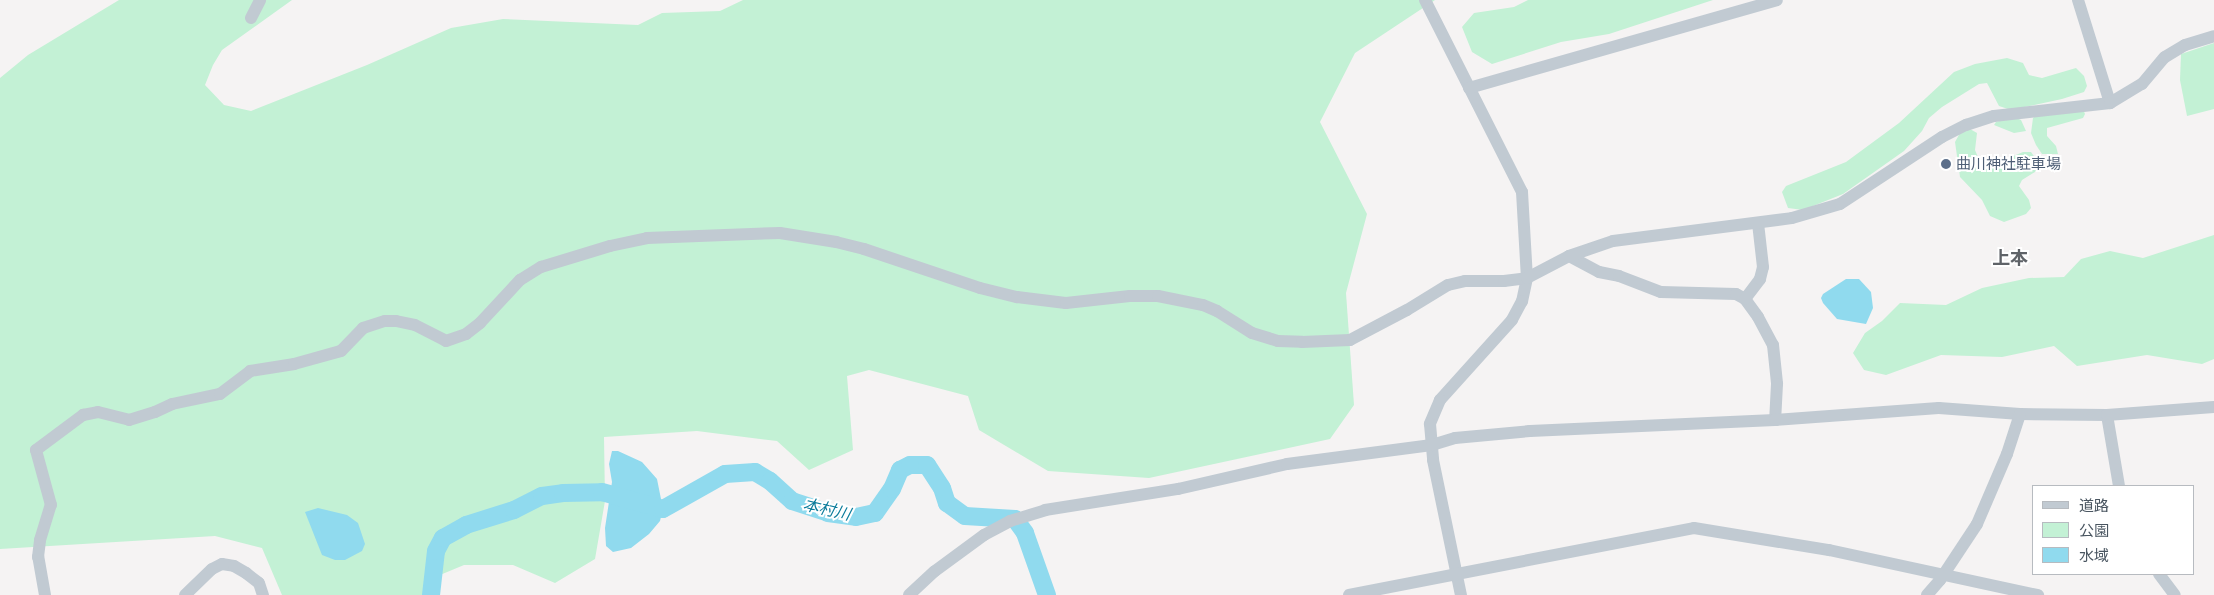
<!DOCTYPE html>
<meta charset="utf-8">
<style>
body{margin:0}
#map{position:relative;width:2214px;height:595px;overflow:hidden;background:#f5f3f3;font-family:Mulish,"Noto Sans JP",sans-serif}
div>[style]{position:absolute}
.green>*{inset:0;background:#c3f1d5}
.water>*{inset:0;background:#90daee}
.river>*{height:18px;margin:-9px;padding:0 9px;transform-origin:9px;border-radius:9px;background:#90daee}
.minor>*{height:12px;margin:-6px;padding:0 6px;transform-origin:6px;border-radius:6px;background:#c1cad2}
.dots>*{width:14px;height:14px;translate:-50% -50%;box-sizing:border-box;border:2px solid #fff;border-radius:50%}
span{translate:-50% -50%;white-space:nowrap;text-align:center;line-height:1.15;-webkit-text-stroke:4px #fff;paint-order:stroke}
.service-label{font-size:15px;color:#4e5e75}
.left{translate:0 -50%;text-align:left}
.water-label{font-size:16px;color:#0c7c9b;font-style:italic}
.quarter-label{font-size:18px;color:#5f6368;font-weight:700}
.legend{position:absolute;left:2032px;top:485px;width:162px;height:90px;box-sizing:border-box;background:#fff;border:1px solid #b7bbc0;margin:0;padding:6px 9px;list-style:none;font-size:15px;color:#4a5661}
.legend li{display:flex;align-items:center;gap:10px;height:25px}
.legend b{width:25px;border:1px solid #b7bbc0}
</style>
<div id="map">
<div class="green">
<i style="clip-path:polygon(119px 0,292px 0,222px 50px,213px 65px,205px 85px,224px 105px,251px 111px,367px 65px,451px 28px,503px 19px,638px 25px,662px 13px,720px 11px,743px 0,1435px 0,1355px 53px,1320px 122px,1367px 214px,1346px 293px,1354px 405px,1330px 439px,1149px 478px,1048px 471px,979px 430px,968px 396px,869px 370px,847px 376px,853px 450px,809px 470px,777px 441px,697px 431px,604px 437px,605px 501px,595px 559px,555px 583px,513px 565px,464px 565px,440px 575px,429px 595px,282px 595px,262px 548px,215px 536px,0 549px,0 78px,28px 55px)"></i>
<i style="clip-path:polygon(1528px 0,1713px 0,1609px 34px,1561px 42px,1492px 64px,1472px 52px,1462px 27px,1474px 13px,1514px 7px)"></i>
<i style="clip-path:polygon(2214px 43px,2214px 109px,2187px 116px,2180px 80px,2181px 54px)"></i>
<i style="clip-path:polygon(2007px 58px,2023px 63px,2029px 75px,2042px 78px,2076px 68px,2084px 76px,2087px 86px,2084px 92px,2062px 99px,2011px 110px,1999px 106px,1987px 83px,1979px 84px,1942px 107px,1929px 118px,1922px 131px,1904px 151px,1843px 194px,1803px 210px,1788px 208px,1782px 192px,1786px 186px,1846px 162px,1899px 123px,1954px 72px,1975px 64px)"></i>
<i style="clip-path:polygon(2083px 109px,2085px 114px,2083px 118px,2047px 128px,2047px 136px,2056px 146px,2058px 154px,2042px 154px,2036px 145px,2031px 133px,2033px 118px,2037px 115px)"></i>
<i style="clip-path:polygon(2014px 117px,2021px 120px,2026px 131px,2014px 133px,1994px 125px,1996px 122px)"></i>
<i style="clip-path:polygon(1970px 129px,1977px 133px,1975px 150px,1980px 162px,1999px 162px,2023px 152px,2031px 152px,2036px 159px,2039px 166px,2035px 172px,2022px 180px,2019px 186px,2029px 200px,2031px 208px,2026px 214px,2004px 222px,1990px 216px,1982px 200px,1960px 177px,1955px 142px,1960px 133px)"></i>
<i style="clip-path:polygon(2214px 235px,2214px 359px,2202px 364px,2147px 355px,2077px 366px,2054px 346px,2002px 357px,1941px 355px,1886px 375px,1864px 370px,1853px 353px,1865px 333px,1882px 321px,1900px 303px,1946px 305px,1982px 288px,2029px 278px,2064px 277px,2081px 259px,2110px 251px,2143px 258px)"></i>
</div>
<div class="water">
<i style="clip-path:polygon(1846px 279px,1859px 279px,1871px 292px,1873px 308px,1866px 324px,1837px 319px,1823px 303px,1821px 298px,1823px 294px)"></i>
<i style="clip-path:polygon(612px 451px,618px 451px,642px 462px,657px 479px,663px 509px,660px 521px,649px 534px,631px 548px,613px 552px,606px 546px,605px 528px,612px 482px,609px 464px)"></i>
<i style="clip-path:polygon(318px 508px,347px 515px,358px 523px,365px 544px,362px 551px,345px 560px,335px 560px,322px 555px,305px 512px)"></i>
</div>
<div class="river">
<i style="left:431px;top:595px;width:44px;rotate:-83.5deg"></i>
<i style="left:436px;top:551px;width:15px;rotate:-62deg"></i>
<i style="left:443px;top:538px;width:26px;rotate:-29deg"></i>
<i style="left:466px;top:525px;width:50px;rotate:-17.4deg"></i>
<i style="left:514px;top:510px;width:31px;rotate:-27deg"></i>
<i style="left:542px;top:496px;width:21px;rotate:-8deg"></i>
<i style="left:563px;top:493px;width:39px;rotate:-1deg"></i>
<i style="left:602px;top:492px;width:63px;rotate:15.6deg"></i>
<i style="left:663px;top:509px;width:71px;rotate:-29.4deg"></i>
<i style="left:725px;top:474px;width:30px;rotate:-4deg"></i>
<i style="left:755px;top:472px;width:17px;rotate:31deg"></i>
<i style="left:770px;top:481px;width:30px;rotate:42deg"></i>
<i style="left:792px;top:501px;width:38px;rotate:18deg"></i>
<i style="left:828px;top:513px;width:28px;rotate:8deg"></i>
<i style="left:856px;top:517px;width:19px;rotate:-12deg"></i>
<i style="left:875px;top:513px;width:29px;rotate:-55deg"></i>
<i style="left:892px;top:489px;width:21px;rotate:-67deg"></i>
<i style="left:900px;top:470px;width:11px;rotate:-27deg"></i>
<i style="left:910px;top:465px;width:17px"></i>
<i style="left:927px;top:465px;width:27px;rotate:57deg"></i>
<i style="left:942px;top:488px;width:16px;rotate:72deg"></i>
<i style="left:947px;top:503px;width:22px;rotate:36deg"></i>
<i style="left:965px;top:516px;width:50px;rotate:3.4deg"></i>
<i style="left:1015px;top:519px;width:17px;rotate:54deg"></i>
<i style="left:1025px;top:533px;width:66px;rotate:70.5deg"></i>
</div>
<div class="minor">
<i style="left:1425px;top:0;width:215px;rotate:63.2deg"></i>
<i style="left:1522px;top:192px;width:86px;rotate:86.7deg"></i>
<i style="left:1527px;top:278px;width:24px;rotate:102deg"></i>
<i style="left:1522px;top:301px;width:21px;rotate:118deg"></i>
<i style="left:1512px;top:320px;width:108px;rotate:132deg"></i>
<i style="left:1440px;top:400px;width:26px;rotate:113deg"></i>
<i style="left:1430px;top:424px;width:36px;rotate:85deg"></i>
<i style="left:1433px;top:460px;width:138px;rotate:78.3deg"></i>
<i style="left:2078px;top:0;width:108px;rotate:72.7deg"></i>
<i style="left:251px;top:18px;width:20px;rotate:-63deg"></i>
<i style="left:1469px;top:88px;width:320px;rotate:-15.9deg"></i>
<i style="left:1569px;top:256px;width:34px;rotate:28deg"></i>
<i style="left:1599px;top:272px;width:20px;rotate:11deg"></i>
<i style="left:1619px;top:276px;width:45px;rotate:20.9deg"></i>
<i style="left:1661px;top:292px;width:75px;rotate:1.5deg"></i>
<i style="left:1736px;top:294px;width:10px;rotate:29deg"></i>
<i style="left:1745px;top:299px;width:22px;rotate:54deg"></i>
<i style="left:1758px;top:317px;width:32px;rotate:62deg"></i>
<i style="left:1773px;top:345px;width:39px;rotate:84deg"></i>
<i style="left:1777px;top:384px;width:36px;rotate:93deg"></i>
<i style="left:1745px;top:299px;width:25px;rotate:-53deg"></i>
<i style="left:1760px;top:279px;width:12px;rotate:-76deg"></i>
<i style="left:1763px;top:267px;width:44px;rotate:-96.5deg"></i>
<i style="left:2107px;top:415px;width:72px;rotate:80.4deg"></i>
<i style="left:2159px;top:574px;width:26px;rotate:53deg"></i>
<i style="left:45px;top:595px;width:39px;rotate:-100deg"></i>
<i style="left:38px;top:557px;width:17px;rotate:-83deg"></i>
<i style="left:40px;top:540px;width:37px;rotate:-73deg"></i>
<i style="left:51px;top:505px;width:57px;rotate:-105.3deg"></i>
<i style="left:36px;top:450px;width:59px;rotate:-36.7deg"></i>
<i style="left:83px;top:415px;width:15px;rotate:-11deg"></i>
<i style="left:98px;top:412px;width:32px;rotate:14deg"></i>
<i style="left:129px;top:420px;width:27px;rotate:-17deg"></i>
<i style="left:155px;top:412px;width:19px;rotate:-25deg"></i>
<i style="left:172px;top:404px;width:49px;rotate:-11.8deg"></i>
<i style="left:220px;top:394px;width:38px;rotate:-37deg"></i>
<i style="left:250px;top:371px;width:45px;rotate:-9deg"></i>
<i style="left:294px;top:364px;width:49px;rotate:-15.5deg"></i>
<i style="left:341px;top:351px;width:32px;rotate:-46deg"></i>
<i style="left:363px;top:328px;width:23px;rotate:-18deg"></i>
<i style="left:385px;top:321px;width:11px"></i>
<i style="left:396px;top:321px;width:19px;rotate:12deg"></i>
<i style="left:415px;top:325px;width:35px;rotate:27deg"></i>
<i style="left:446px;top:341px;width:21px;rotate:-19deg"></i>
<i style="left:466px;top:334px;width:18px;rotate:-38deg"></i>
<i style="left:480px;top:323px;width:59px;rotate:-47.1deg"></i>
<i style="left:520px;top:280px;width:25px;rotate:-32deg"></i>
<i style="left:541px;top:267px;width:72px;rotate:-16.9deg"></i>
<i style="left:610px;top:246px;width:38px;rotate:-12deg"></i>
<i style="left:647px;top:238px;width:133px;rotate:-2.2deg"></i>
<i style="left:780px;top:233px;width:57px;rotate:9.1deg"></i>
<i style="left:836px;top:242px;width:29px;rotate:14deg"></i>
<i style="left:864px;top:249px;width:122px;rotate:18.6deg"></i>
<i style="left:980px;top:288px;width:38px;rotate:14deg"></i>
<i style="left:1017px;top:297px;width:49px;rotate:7deg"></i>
<i style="left:1066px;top:303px;width:64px;rotate:-6.2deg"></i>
<i style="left:1130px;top:296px;width:28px"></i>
<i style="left:1158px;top:296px;width:46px;rotate:11.3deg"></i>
<i style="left:1203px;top:305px;width:15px;rotate:23deg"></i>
<i style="left:1217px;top:311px;width:41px;rotate:32.2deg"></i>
<i style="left:1252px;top:333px;width:27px;rotate:17deg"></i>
<i style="left:1278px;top:341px;width:24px;rotate:2deg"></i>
<i style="left:1302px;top:342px;width:48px;rotate:-2.4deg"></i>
<i style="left:1350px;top:340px;width:64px;rotate:-27.8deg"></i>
<i style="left:1407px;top:310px;width:48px;rotate:-31.4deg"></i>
<i style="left:1448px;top:285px;width:17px;rotate:-13deg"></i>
<i style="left:1465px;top:281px;width:39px"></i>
<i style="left:1504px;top:281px;width:23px;rotate:-7deg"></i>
<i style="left:1527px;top:278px;width:47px;rotate:-27.6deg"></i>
<i style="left:1569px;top:256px;width:46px;rotate:-18.8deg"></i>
<i style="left:1613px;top:241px;width:180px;rotate:-7.3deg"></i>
<i style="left:1792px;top:218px;width:50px;rotate:-16.3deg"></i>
<i style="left:1840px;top:204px;width:122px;rotate:-33.3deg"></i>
<i style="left:1942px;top:137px;width:27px;rotate:-27deg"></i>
<i style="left:1966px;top:125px;width:29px;rotate:-18deg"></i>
<i style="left:1994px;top:116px;width:117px;rotate:-6.4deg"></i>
<i style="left:2110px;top:103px;width:37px;rotate:-31deg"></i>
<i style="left:2142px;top:84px;width:35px;rotate:-50deg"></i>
<i style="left:2165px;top:57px;width:23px;rotate:-31deg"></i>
<i style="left:2185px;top:45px;width:30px;rotate:-17deg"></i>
<i style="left:185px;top:595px;width:37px;rotate:-44deg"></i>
<i style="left:212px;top:569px;width:11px;rotate:-27deg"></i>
<i style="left:222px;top:564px;width:12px;rotate:9deg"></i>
<i style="left:234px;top:566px;width:14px;rotate:30deg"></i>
<i style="left:246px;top:573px;width:16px;rotate:38deg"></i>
<i style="left:259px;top:583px;width:13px;rotate:72deg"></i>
<i style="left:909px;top:595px;width:35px;rotate:-43deg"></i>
<i style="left:935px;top:571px;width:61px;rotate:-36.3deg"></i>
<i style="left:984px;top:535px;width:30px;rotate:-28deg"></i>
<i style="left:1010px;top:521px;width:37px;rotate:-17deg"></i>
<i style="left:1045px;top:510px;width:135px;rotate:-9deg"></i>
<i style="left:1178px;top:489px;width:112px;rotate:-12.9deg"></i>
<i style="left:1287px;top:464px;width:146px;rotate:-7.5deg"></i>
<i style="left:1432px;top:445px;width:24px;rotate:-17deg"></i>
<i style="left:1455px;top:438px;width:75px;rotate:-5.3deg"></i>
<i style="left:1530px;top:431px;width:245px;rotate:-2.6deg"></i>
<i style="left:1775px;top:420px;width:164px;rotate:-4.2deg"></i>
<i style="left:1939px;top:408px;width:81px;rotate:4.2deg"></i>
<i style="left:2020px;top:414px;width:87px;rotate:0.7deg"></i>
<i style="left:2107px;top:415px;width:107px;rotate:-4.3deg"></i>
<i style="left:1349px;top:595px;width:351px;rotate:-11deg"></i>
<i style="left:1694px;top:528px;width:137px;rotate:9.3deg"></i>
<i style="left:1829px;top:550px;width:214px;rotate:12.2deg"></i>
<i style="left:1927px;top:595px;width:20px;rotate:-49deg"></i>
<i style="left:1940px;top:580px;width:67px;rotate:-56.5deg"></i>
<i style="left:1977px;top:524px;width:76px;rotate:-66.8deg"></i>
<i style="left:2007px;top:454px;width:42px;rotate:-72deg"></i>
</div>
<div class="dots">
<i style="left:1946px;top:164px;background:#5c6f8a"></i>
</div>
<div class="service-label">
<span class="left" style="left:1956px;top:164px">曲川神社駐車場</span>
</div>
<div class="water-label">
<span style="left:827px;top:509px;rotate:13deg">本村川</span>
</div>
<div class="quarter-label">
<span style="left:2010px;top:258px">上本</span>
</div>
<ul class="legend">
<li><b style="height:6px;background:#c1cad2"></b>道路</li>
<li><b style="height:14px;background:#c3f1d5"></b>公園</li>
<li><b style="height:14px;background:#90daee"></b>水域</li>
</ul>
</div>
